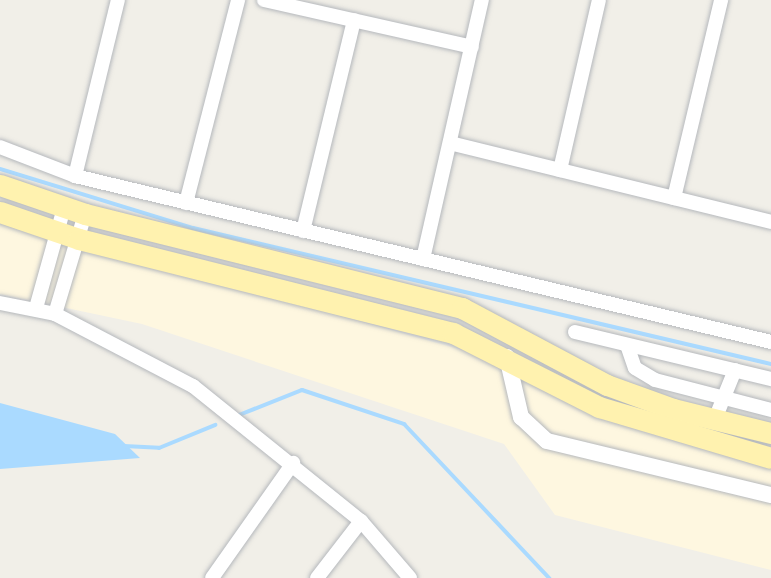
<!DOCTYPE html>
<style>
body{margin:0}
#map{position:relative;width:771px;height:578px;overflow:hidden;background:#f1efe8;font-family:"Open Sans",sans-serif}
div>[style]{position:absolute}
.commercial>*{inset:0;background:#fef7e0}
.water>*{inset:0;background:#aadaff}
.stream>*{height:4px;margin:-2px;padding:0 2px;transform-origin:2px;border-radius:2px;background:#aadaff}
.roads{filter:drop-shadow(0 0 2px #b5b8bc) drop-shadow(0 0 2px #b5b8bc)}
.minor>*{height:14px;margin:-7px;padding:0 7px;transform-origin:7px;border-radius:7px;background:#fff}
.tertiary>*{height:16px;margin:-8px;padding:0 8px;transform-origin:8px;border-radius:8px;background:#fff}
.primary>*{height:21px;margin:-10.5px;padding:0 10.5px;transform-origin:10.5px;border-radius:10.5px;background:#fff2af}
span{translate:-50% -50%;white-space:nowrap;text-align:center;line-height:1.15;-webkit-text-stroke:5px #fff;paint-order:stroke}
</style>
<div id="map">
<div class="commercial">
<i style="clip-path:polygon(0 220px,771px 437px,771px 570px,555px 515px,504px 444px,142px 324px,0 294px)"></i>
</div>
<div class="water">
<i style="clip-path:polygon(0 403px,115px 434px,140px 458px,0 469px)"></i>
</div>
<div class="stream">
<i style="left:0;top:169px;width:202px;rotate:17deg"></i>
<i style="left:193px;top:228px;width:594px;rotate:13.24deg"></i>
<i style="left:239px;top:415px;width:68px;rotate:-21.6deg"></i>
<i style="left:302px;top:390px;width:108px;rotate:18.4deg"></i>
<i style="left:404px;top:424px;width:212px;rotate:46.7deg"></i>
<i style="left:124px;top:446px;width:35px;rotate:3deg"></i>
<i style="left:159px;top:448px;width:61px;rotate:-22.3deg"></i>
</div>
<div class="roads">
<div class="minor">
<i style="left:264px;top:0;width:213px;rotate:12.7deg"></i>
<i style="left:450px;top:143px;width:331px;rotate:13.8deg"></i>
<i style="left:0;top:147px;width:80px;rotate:21.1deg"></i>
<i style="left:75px;top:176px;width:716px;rotate:13.41deg"></i>
<i style="left:560px;top:170px;width:174px;rotate:-77.1deg"></i>
<i style="left:75px;top:176px;width:181px;rotate:-76.3deg"></i>
<i style="left:674px;top:198px;width:204px;rotate:-76.6deg"></i>
<i style="left:186px;top:203px;width:210px;rotate:-75.6deg"></i>
<i style="left:303px;top:231px;width:217px;rotate:-76.4deg"></i>
<i style="left:423px;top:259px;width:266px;rotate:-77.2deg"></i>
<i style="left:0;top:303px;width:56px;rotate:11.3deg"></i>
<i style="left:55px;top:314px;width:156px;rotate:27.6deg"></i>
<i style="left:193px;top:386px;width:216px;rotate:38.8deg"></i>
<i style="left:361px;top:521px;width:75px;rotate:49.3deg"></i>
<i style="left:36px;top:308px;width:104px;rotate:-74.4deg"></i>
<i style="left:55px;top:314px;width:104px;rotate:-73.3deg"></i>
<i style="left:575px;top:332px;width:202px;rotate:13.5deg"></i>
<i style="left:627px;top:345px;width:24px;rotate:71deg"></i>
<i style="left:635px;top:368px;width:23px;rotate:31deg"></i>
<i style="left:655px;top:380px;width:120px;rotate:14.5deg"></i>
<i style="left:715px;top:419px;width:53px;rotate:-67.8deg"></i>
<i style="left:212px;top:578px;width:141px;rotate:-54.8deg"></i>
<i style="left:317px;top:578px;width:72px;rotate:-52.3deg"></i>
</div>
<div class="tertiary">
<i style="left:507px;top:357px;width:62px;rotate:76.9deg"></i>
<i style="left:521px;top:417px;width:35px;rotate:43deg"></i>
<i style="left:547px;top:441px;width:230px;rotate:13.6deg"></i>
</div>
<div class="primary">
<i style="left:0;top:185px;width:90px;rotate:18.8deg"></i>
<i style="left:85px;top:214px;width:389px;rotate:14deg"></i>
<i style="left:462px;top:308px;width:164px;rotate:28deg"></i>
<i style="left:607px;top:385px;width:70px;rotate:20deg"></i>
<i style="left:673px;top:409px;width:101px;rotate:13.8deg"></i>
<i style="left:0;top:212px;width:83px;rotate:18.9deg"></i>
<i style="left:79px;top:239px;width:386px;rotate:14.1deg"></i>
<i style="left:453px;top:333px;width:164px;rotate:26.9deg"></i>
<i style="left:599px;top:407px;width:179px;rotate:16.5deg"></i>
</div>
</div>
</div>
